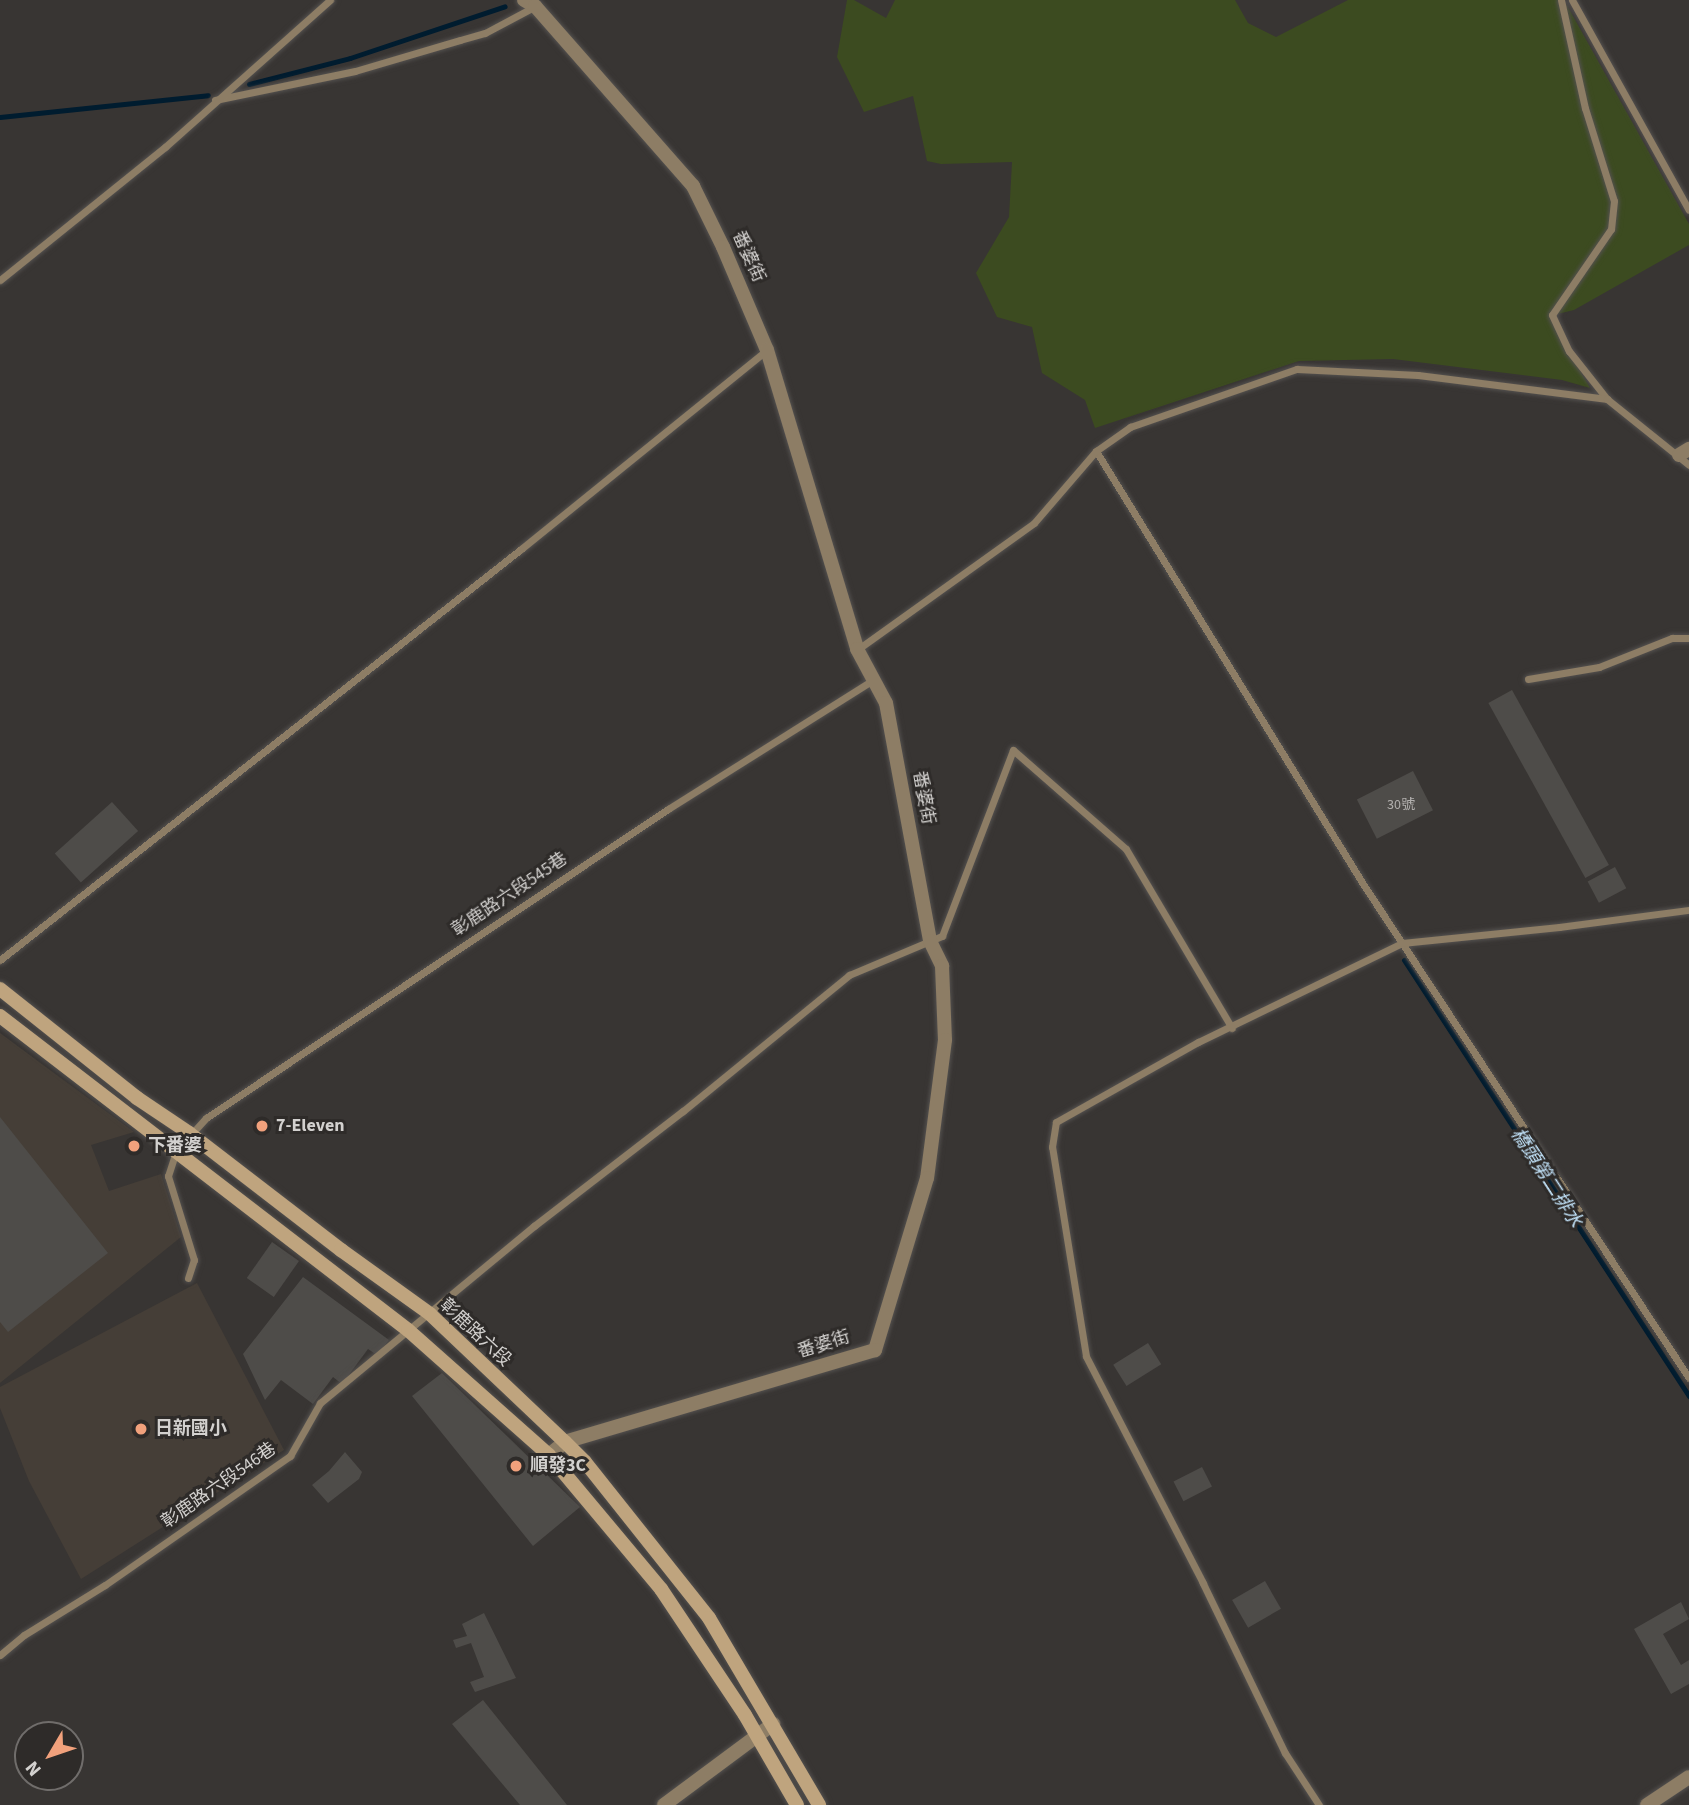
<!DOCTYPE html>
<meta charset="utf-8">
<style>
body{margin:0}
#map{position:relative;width:1689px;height:1805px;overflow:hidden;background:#383533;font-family:"Source Sans 3","Noto Sans TC",sans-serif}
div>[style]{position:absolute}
.built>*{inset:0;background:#453e37}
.green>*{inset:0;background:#3c4b20}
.stream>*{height:5px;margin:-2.5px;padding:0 2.5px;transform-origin:2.5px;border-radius:2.5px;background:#001c2f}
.building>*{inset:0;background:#4e4c49;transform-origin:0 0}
.roads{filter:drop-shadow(0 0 2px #54514f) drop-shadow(0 0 2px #54514f)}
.service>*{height:7px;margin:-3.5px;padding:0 3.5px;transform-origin:3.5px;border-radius:3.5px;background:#8d7d65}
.minor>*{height:14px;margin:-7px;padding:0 7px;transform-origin:7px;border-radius:7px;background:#8d7d65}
.tertiary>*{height:14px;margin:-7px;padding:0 7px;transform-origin:7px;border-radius:7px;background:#8d7d65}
.secondary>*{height:14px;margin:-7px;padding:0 7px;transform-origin:7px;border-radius:7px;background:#bfa47e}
.dots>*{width:19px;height:19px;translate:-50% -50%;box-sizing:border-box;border:4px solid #2e2b29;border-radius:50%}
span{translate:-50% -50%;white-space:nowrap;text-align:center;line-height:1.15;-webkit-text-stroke:6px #2e2b29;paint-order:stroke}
.number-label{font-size:14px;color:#b2b0ae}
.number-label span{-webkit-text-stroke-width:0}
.street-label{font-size:18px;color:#d3d1cf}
.poi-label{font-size:18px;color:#d3d1cf;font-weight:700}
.left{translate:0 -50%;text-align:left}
.water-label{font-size:19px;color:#c2e3fa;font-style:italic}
.north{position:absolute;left:14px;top:1721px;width:70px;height:70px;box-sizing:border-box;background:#2e2b29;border:2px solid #706d6b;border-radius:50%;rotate:231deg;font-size:19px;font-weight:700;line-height:28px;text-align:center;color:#d3d1cf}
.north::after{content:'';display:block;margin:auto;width:24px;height:32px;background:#f1a17c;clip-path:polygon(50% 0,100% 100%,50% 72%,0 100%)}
</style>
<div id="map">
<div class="built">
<i style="clip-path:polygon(0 1033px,134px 1132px,91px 1145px,109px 1191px,161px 1174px,181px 1237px,0 1383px)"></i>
<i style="clip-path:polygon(197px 1283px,284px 1450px,81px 1579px,29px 1481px,0 1408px,0 1387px)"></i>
</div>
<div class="green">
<i style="clip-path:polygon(847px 0,854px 0,886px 18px,895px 0,1235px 0,1248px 23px,1276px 37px,1348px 0,1564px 0,1689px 224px,1689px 245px,1574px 310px,1549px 316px,1590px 388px,1562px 380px,1393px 359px,1299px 361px,1095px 428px,1085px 400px,1042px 373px,1032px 327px,997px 317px,976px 273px,1009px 217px,1012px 162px,941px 164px,927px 161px,913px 96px,864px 112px,837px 57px)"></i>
</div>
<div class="stream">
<i style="left:249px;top:84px;width:104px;rotate:-14.4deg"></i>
<i style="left:350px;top:58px;width:163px;rotate:-18.5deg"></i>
<i style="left:0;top:117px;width:209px;rotate:-6deg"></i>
<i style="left:1404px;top:960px;width:521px;rotate:56.83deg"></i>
</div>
<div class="building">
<i style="left:1512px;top:690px;width:200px;height:27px;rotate:61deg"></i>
<i style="left:1413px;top:771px;width:44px;height:63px;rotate:63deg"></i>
<i style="left:112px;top:802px;width:39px;height:77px;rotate:48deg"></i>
<i style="left:1615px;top:867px;width:24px;height:31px;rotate:62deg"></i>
<i style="clip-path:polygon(0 1117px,108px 1253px,8px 1332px,0 1322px)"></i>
<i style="left:272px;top:1242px;width:33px;height:44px;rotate:35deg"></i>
<i style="clip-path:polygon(303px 1277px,389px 1340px,377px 1355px,368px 1349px,342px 1384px,333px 1377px,313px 1404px,281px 1380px,265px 1400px,243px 1354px)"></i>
<i style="left:1148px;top:1343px;width:25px;height:41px;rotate:58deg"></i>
<i style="clip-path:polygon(442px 1373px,580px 1507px,533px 1546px,412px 1396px)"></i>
<i style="clip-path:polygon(345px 1452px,362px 1472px,359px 1479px,328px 1503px,312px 1485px,329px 1471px)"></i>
<i style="left:1202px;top:1467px;width:22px;height:32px;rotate:63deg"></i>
<i style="left:1265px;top:1581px;width:32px;height:38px;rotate:60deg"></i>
<i style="clip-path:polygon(1681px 1602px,1689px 1619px,1663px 1634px,1681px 1665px,1689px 1660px,1689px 1684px,1671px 1694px,1634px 1629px)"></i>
<i style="clip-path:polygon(484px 1613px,516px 1678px,475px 1692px,470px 1682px,484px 1677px,471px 1643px,456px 1648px,453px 1640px,467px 1636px,462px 1624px)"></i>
<i style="clip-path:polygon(483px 1700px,567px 1805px,520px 1805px,452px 1724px)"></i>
</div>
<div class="roads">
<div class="service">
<i style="left:1561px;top:0;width:111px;rotate:77.5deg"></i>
<i style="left:1585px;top:108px;width:97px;rotate:72.7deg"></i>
<i style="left:1614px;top:201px;width:28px;rotate:96deg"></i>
<i style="left:1611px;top:229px;width:104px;rotate:124.5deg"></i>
<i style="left:1552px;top:315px;width:40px;rotate:65deg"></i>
<i style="left:1569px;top:351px;width:61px;rotate:51.6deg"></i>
<i style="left:1572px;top:0;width:240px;rotate:60.9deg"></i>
<i style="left:215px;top:100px;width:143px;rotate:-11.7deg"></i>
<i style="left:355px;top:71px;width:109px;rotate:-16.4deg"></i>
<i style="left:460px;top:40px;width:26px;rotate:-16deg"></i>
<i style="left:485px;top:33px;width:55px;rotate:-28deg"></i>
<i style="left:0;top:280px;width:212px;rotate:-38.9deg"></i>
<i style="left:165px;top:147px;width:221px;rotate:-41.7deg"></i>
<i style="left:1096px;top:451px;width:512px;rotate:58.33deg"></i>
<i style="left:1365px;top:887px;width:588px;rotate:56.58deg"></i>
<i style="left:858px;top:649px;width:216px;rotate:-35.6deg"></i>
<i style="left:1034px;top:523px;width:95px;rotate:-49.3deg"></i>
<i style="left:1096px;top:451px;width:42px;rotate:-35.2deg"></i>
<i style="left:1130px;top:427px;width:177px;rotate:-19.2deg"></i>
<i style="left:1297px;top:369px;width:121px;rotate:2.8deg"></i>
<i style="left:1418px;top:375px;width:191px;rotate:7.2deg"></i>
<i style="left:1607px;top:399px;width:105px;rotate:38.8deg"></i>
<i style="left:1528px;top:679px;width:72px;rotate:-9.6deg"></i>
<i style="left:1599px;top:667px;width:79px;rotate:-21.7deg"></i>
<i style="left:1672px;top:638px;width:17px"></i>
<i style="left:0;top:960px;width:664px;rotate:-38.27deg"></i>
<i style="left:521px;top:549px;width:316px;rotate:-39deg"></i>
<i style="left:188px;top:1278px;width:19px;rotate:-72deg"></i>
<i style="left:194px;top:1260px;width:88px;rotate:-107.2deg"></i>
<i style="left:168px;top:1176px;width:26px;rotate:-72deg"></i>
<i style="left:176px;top:1151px;width:45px;rotate:-47.7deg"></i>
<i style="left:206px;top:1118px;width:556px;rotate:-33.78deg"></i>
<i style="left:668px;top:809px;width:242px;rotate:-32.2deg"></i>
<i style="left:0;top:1655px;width:31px;rotate:-40deg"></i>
<i style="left:24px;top:1635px;width:95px;rotate:-31.7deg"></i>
<i style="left:105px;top:1585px;width:226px;rotate:-34.9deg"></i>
<i style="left:290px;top:1456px;width:61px;rotate:-60.5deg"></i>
<i style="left:320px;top:1403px;width:278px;rotate:-39.6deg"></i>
<i style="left:534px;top:1226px;width:188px;rotate:-37.7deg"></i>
<i style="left:683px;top:1111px;width:215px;rotate:-39.3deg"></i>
<i style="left:849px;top:975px;width:101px;rotate:-22.8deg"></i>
<i style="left:942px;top:936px;width:199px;rotate:-69.1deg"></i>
<i style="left:1013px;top:750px;width:150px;rotate:41.2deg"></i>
<i style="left:1126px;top:849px;width:208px;rotate:59.4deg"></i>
<i style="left:1319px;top:1805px;width:62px;rotate:-123.2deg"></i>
<i style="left:1285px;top:1753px;width:189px;rotate:-115.8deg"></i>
<i style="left:1203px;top:1583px;width:255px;rotate:-117.3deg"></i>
<i style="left:1086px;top:1356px;width:212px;rotate:-99.2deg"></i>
<i style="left:1052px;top:1147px;width:25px;rotate:-81deg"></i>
<i style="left:1056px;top:1122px;width:163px;rotate:-29.4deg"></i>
<i style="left:1198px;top:1042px;width:227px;rotate:-25.9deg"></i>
<i style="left:1402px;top:943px;width:158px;rotate:-5.8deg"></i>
<i style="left:1559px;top:927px;width:131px;rotate:-7.5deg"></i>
</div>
<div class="minor">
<i style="left:1679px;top:455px;width:12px;rotate:-31deg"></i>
<i style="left:664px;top:1805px;width:136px;rotate:-36.6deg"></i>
</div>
<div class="tertiary">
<i style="left:524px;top:0;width:13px;rotate:29deg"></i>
<i style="left:535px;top:6px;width:240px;rotate:48.7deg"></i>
<i style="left:693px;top:186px;width:68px;rotate:63.8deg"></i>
<i style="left:723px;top:247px;width:112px;rotate:66.9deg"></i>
<i style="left:767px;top:350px;width:312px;rotate:73.2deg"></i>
<i style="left:857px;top:649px;width:61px;rotate:61.8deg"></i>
<i style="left:886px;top:703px;width:242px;rotate:79.5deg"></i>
<i style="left:930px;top:941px;width:28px;rotate:64deg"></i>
<i style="left:942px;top:966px;width:74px;rotate:87.7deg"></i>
<i style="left:945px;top:1040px;width:139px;rotate:97.4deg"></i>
<i style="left:927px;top:1178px;width:180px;rotate:106.8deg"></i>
<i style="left:875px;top:1350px;width:323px;rotate:163.5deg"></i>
<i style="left:565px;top:1442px;width:21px;rotate:141deg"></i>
<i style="left:1647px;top:1805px;width:50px;rotate:-33.7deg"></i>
</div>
<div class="secondary">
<i style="left:0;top:989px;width:175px;rotate:38.5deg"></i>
<i style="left:137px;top:1098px;width:63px;rotate:33.9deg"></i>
<i style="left:189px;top:1133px;width:192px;rotate:37.6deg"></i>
<i style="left:341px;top:1250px;width:110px;rotate:35.7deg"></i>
<i style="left:430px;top:1314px;width:186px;rotate:43.5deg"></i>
<i style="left:565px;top:1442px;width:28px;rotate:45deg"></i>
<i style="left:585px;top:1462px;width:199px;rotate:51.5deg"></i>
<i style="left:709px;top:1618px;width:217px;rotate:59.5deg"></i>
<i style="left:0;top:1016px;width:515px;rotate:37.58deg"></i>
<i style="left:408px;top:1330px;width:188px;rotate:41.6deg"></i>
<i style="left:549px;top:1455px;width:175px;rotate:50.1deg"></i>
<i style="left:661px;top:1589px;width:151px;rotate:56.3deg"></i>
<i style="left:745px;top:1715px;width:104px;rotate:60deg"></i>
</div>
</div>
<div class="dots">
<i style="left:262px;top:1126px;background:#f1a17c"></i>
<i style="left:134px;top:1146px;background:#f1a17c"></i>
<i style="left:141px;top:1429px;background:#f1a17c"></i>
<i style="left:516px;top:1466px;background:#f1a17c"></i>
</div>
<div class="number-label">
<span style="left:1401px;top:805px">30號</span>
</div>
<div class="street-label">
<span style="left:748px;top:257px;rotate:66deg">番婆街</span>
<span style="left:923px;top:798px;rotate:80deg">番婆街</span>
<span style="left:510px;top:895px;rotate:-34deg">彰鹿路六段545巷</span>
<span style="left:475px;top:1333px;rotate:43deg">彰鹿路六段</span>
<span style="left:824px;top:1345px;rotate:-17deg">番婆街</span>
<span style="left:219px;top:1486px;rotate:-35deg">彰鹿路六段546巷</span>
</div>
<div class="poi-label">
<span class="left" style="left:276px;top:1126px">7-Eleven</span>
<span class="left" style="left:148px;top:1146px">下番婆</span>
<span class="left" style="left:155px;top:1429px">日新國小</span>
<span class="left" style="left:530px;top:1466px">順發3C</span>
</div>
<div class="water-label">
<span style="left:1546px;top:1178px;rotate:57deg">橋頭第二排水</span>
</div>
<div class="north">N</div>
</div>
